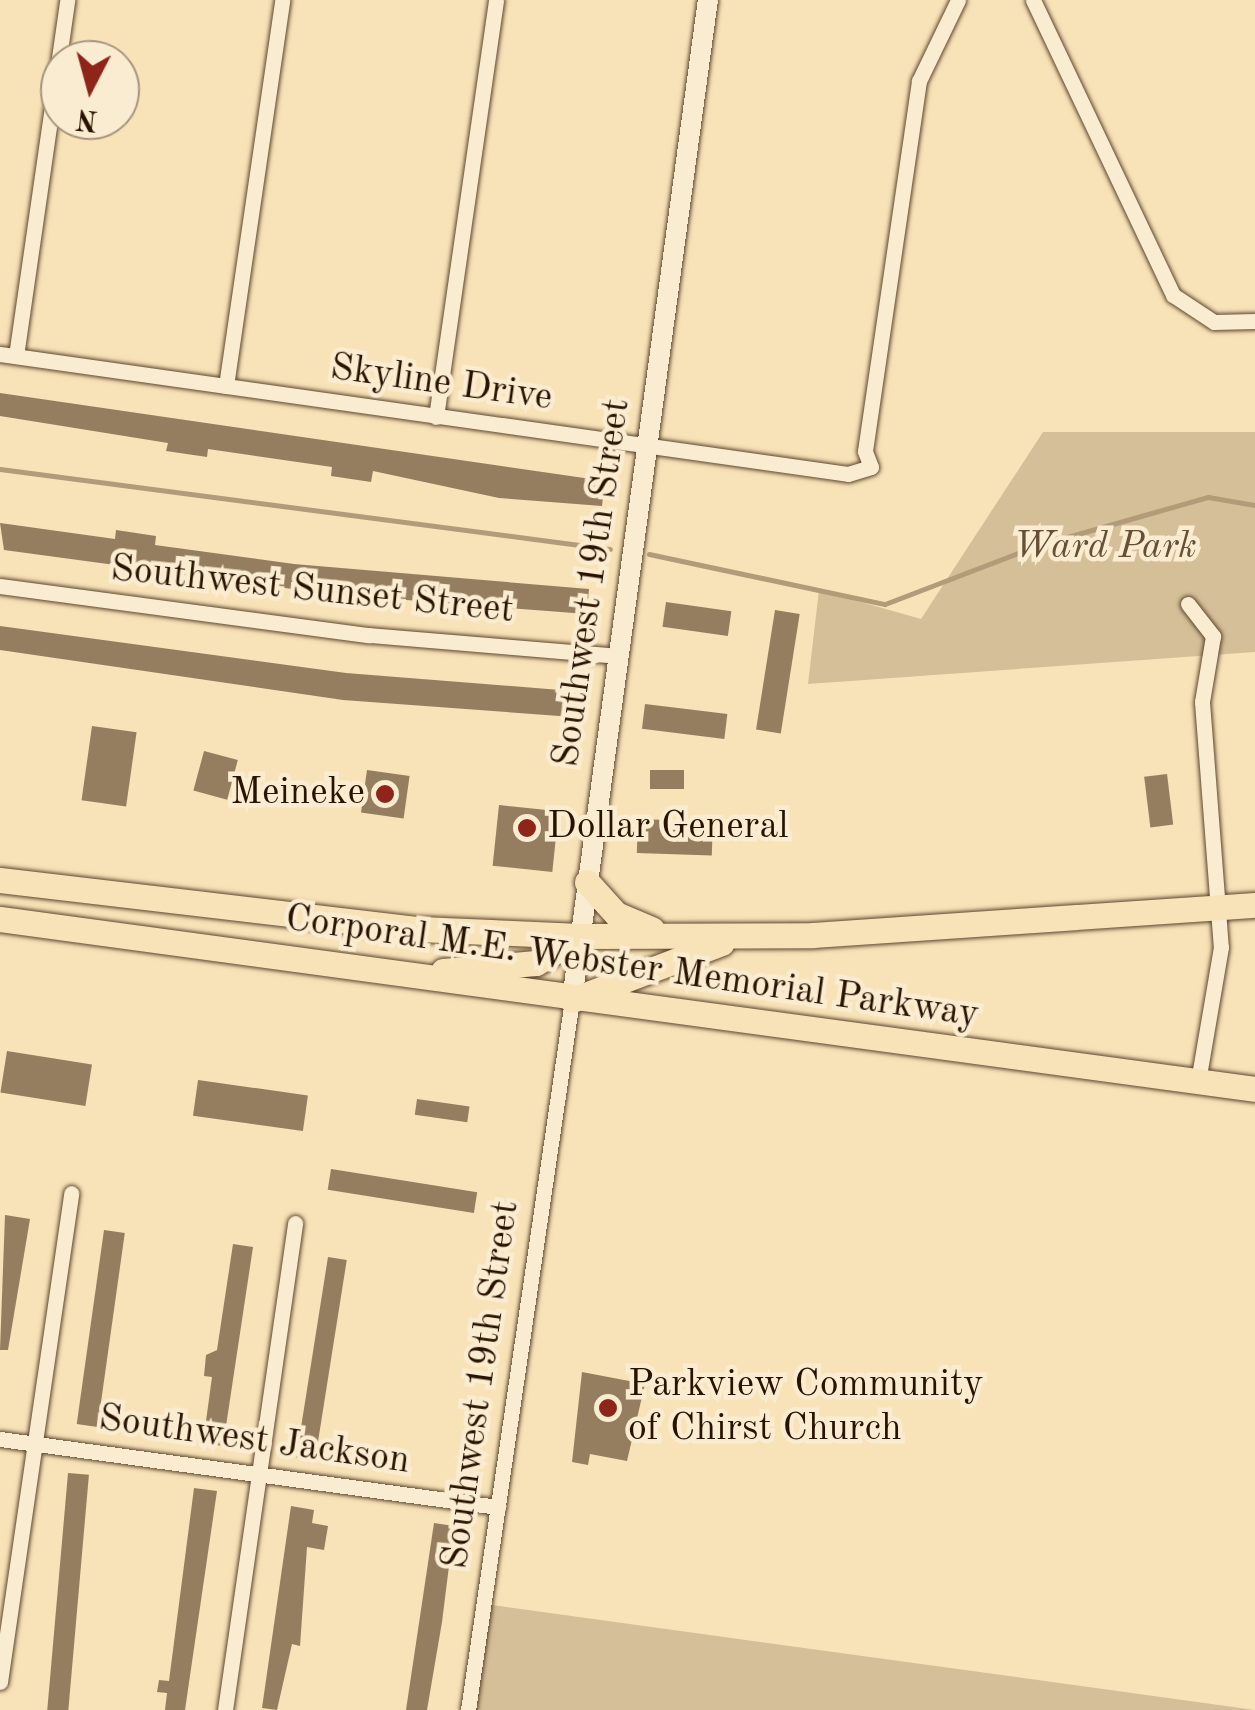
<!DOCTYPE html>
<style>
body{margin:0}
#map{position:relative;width:1255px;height:1710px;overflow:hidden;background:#f8e2b7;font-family:"Old Standard TT",serif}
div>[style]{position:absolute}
.green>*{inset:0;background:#d5bf98}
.stream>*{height:5px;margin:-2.5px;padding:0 2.5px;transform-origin:2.5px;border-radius:2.5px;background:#b19b79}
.building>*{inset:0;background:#947e5f;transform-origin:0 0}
.roads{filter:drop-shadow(0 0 2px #5c462e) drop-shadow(0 0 2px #5c462e)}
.minor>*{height:15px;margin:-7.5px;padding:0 7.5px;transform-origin:7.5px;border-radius:7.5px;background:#faecd0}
.tertiary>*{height:20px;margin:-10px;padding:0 10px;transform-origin:10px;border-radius:10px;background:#faecd0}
.primary>*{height:25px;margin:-12.5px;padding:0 12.5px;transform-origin:12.5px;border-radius:12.5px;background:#f8e2b7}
.dots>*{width:28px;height:28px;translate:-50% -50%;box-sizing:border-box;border:5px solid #faecd0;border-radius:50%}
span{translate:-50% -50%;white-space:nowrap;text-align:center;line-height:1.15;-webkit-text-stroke:9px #faecd0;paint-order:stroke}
.street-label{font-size:38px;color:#281200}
.park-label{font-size:38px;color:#654f35;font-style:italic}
.poi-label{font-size:38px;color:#281200}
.right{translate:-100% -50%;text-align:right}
.left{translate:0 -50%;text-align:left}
.north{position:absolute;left:40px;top:40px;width:100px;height:100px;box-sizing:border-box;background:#faecd0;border:2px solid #a6957d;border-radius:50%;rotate:186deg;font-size:28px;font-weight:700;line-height:40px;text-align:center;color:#281200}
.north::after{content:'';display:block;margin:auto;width:35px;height:45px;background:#8f2418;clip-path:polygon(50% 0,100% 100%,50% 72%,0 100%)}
</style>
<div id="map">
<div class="green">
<i style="clip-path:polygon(1043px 432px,1255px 432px,1255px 652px,808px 684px,819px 590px,921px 619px)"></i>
<i style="clip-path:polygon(485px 1604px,1255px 1710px,468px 1710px)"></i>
</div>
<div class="stream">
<i style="left:0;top:469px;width:615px;rotate:7.47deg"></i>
<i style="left:649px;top:554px;width:241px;rotate:12deg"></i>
<i style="left:885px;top:604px;width:165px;rotate:-21deg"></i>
<i style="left:1039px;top:545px;width:176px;rotate:-15.9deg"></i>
<i style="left:1208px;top:497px;width:48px;rotate:9.7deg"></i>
</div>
<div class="building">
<i style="clip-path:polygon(0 393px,605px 481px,602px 506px,499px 498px,373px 471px,371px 482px,331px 476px,332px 467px,208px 449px,207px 457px,166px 451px,168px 443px,0 416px)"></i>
<i style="clip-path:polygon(0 523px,115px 539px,116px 530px,156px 536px,155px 545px,294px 564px,589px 589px,587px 614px,329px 594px,4px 550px)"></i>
<i style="left:666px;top:602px;width:66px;height:25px;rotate:8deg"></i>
<i style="left:775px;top:610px;width:25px;height:121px;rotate:9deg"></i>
<i style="clip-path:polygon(0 626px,346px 673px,560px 690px,576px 694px,573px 717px,343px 700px,0 650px)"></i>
<i style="left:645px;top:704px;width:83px;height:25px;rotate:7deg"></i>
<i style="left:92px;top:726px;width:45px;height:75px;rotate:8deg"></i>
<i style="left:204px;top:751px;width:35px;height:41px;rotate:15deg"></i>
<i style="left:367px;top:770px;width:43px;height:43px;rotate:8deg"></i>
<i style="left:650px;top:770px;width:34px;height:19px"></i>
<i style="left:1167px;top:774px;width:51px;height:23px;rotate:83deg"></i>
<i style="left:499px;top:805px;width:60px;height:61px;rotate:6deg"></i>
<i style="left:638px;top:819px;width:75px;height:34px;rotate:2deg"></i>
<i style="left:7px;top:1051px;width:86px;height:42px;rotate:9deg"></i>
<i style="left:198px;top:1080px;width:111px;height:36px;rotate:8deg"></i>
<i style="left:417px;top:1099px;width:53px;height:16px;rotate:8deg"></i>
<i style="left:331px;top:1169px;width:148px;height:21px;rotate:9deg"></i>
<i style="clip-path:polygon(5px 1215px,30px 1219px,8px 1350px,0 1350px)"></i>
<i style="left:104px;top:1230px;width:21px;height:196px;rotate:8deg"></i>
<i style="clip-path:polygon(233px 1244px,253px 1247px,223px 1446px,203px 1443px,212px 1377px,204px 1376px,206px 1355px,217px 1350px)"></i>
<i style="left:328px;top:1257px;width:19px;height:203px;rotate:9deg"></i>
<i style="clip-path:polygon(582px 1372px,645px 1384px,627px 1461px,590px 1454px,588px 1465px,572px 1462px)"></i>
<i style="left:68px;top:1473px;width:21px;height:239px;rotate:5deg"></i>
<i style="clip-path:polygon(194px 1488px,217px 1491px,185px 1710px,165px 1710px,167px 1693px,157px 1692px,159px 1680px,169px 1681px)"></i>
<i style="clip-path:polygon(291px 1506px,314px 1510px,312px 1523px,328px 1526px,324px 1550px,307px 1547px,300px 1646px,292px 1644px,277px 1710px,262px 1708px)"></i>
<i style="clip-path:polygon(434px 1523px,454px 1526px,442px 1622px,427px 1710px,406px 1710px)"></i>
</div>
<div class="roads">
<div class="minor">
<i style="left:1033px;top:0;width:327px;rotate:64.6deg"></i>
<i style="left:1173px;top:295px;width:49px;rotate:33.4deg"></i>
<i style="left:1214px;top:322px;width:41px;rotate:-1.4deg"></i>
<i style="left:0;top:354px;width:856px;rotate:8.05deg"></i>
<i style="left:848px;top:474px;width:24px;rotate:-17deg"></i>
<i style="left:871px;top:467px;width:17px;rotate:-111deg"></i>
<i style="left:865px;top:451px;width:374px;rotate:-81.7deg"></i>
<i style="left:919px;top:81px;width:90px;rotate:-64.3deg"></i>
<i style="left:16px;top:356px;width:360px;rotate:-81.8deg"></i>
<i style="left:226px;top:386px;width:390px;rotate:-81.7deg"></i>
<i style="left:436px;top:417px;width:421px;rotate:-81.8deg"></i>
<i style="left:0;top:586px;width:372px;rotate:7.6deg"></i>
<i style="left:369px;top:635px;width:250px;rotate:4.8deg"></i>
<i style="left:1188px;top:604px;width:41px;rotate:52deg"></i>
<i style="left:1213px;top:636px;width:67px;rotate:99.5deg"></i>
<i style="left:1202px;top:702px;width:246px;rotate:85.6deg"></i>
<i style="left:1221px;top:947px;width:136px;rotate:99.7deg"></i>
<i style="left:0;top:1439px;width:503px;rotate:7.78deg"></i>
<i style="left:0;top:1682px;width:494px;rotate:-81.7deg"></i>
<i style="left:225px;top:1710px;width:492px;rotate:-81.8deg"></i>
<i style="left:468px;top:1710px;width:718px;rotate:-81.67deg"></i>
</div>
<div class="tertiary">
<i style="left:572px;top:1000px;width:1009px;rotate:-82.26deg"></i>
</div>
<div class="primary">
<i style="left:0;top:880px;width:423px;rotate:6.7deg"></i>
<i style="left:420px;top:929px;width:160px;rotate:2.5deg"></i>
<i style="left:580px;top:936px;width:233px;rotate:-0.2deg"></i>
<i style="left:813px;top:935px;width:443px;rotate:-3.9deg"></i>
<i style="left:587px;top:882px;width:43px;rotate:47.8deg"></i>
<i style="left:616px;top:914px;width:39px;rotate:23deg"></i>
<i style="left:0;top:919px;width:1266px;rotate:7.71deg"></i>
<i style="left:443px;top:971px;width:93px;rotate:-4.9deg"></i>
<i style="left:536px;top:963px;width:52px;rotate:-31.5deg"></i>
<i style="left:572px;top:1000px;width:160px;rotate:-20.8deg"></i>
</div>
</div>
<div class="dots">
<i style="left:385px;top:794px;background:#8f2418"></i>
<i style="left:527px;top:828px;background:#8f2418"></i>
<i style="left:608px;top:1408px;background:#8f2418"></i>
</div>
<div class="street-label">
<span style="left:441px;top:384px;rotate:8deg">Skyline Drive</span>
<span style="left:593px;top:583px;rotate:-82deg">Southwest 19th Street</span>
<span style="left:312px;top:591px;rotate:6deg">Southwest Sunset Street</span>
<span style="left:632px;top:968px;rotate:8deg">Corporal M.E. Webster Memorial Parkway</span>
<span style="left:482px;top:1385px;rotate:-82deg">Southwest 19th Street</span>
<span style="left:254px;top:1441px;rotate:8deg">Southwest Jackson</span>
</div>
<div class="park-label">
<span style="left:1105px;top:548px">Ward Park</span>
</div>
<div class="poi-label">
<span class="right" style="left:365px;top:794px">Meineke</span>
<span class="left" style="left:547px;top:828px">Dollar General</span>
<span class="left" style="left:628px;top:1408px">Parkview Community<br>of Chirst Church</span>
</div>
<div class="north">N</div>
</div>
